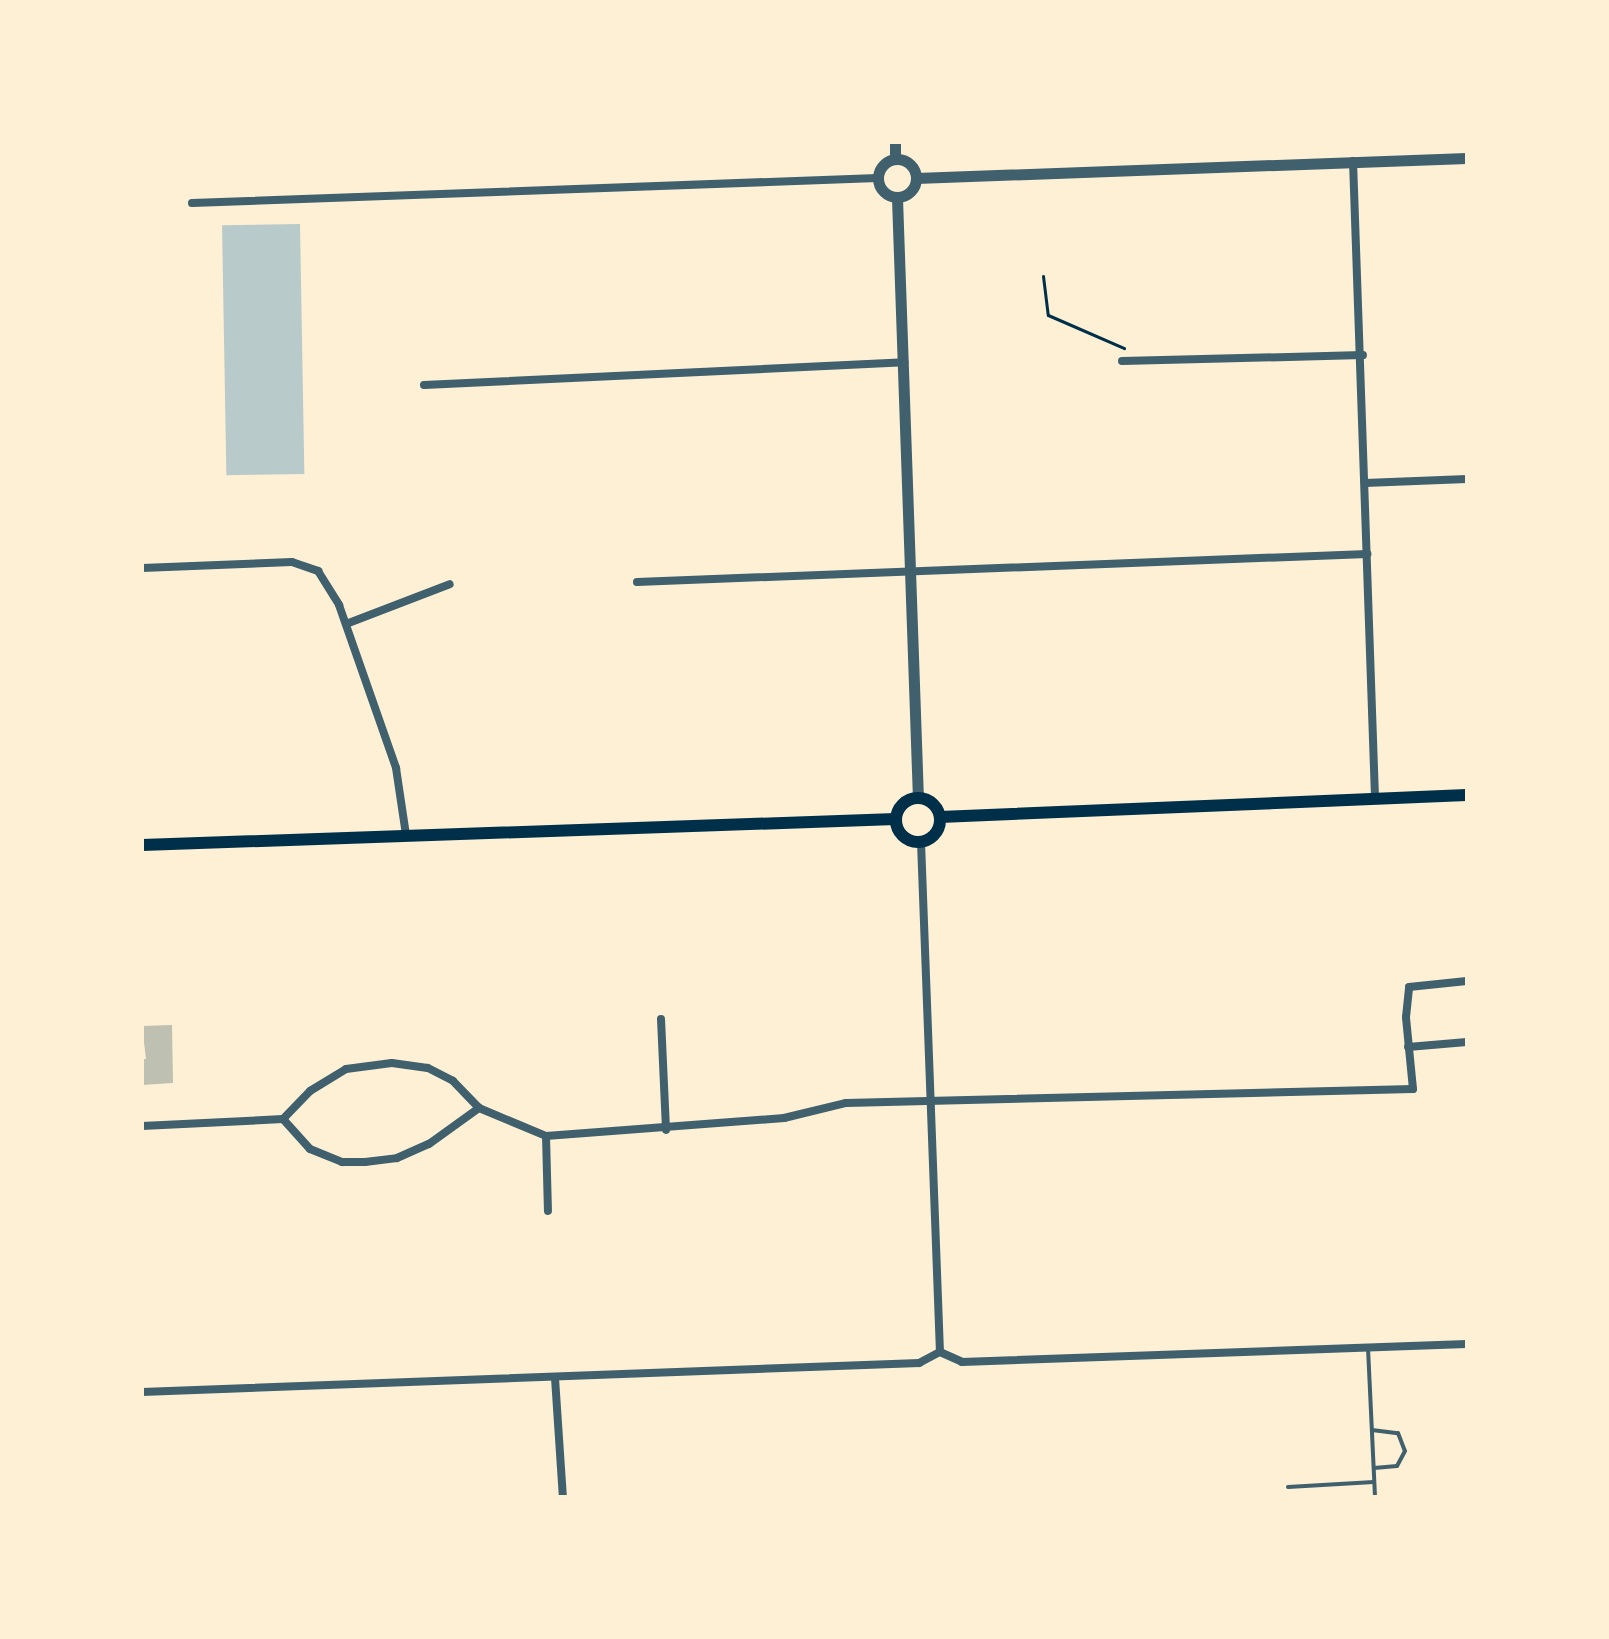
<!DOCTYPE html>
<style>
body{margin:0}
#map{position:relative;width:1609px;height:1639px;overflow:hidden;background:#fdf0d5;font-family:"Exo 2",sans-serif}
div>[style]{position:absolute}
.green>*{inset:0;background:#b9caca;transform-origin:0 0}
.building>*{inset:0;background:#bec0b2}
.path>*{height:3px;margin:-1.5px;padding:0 1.5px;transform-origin:1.5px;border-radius:1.5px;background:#003049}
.service>*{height:4px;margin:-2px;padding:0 2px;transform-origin:2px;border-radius:2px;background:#3f606c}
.minor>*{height:8px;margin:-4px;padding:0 4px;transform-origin:4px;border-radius:4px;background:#3f606c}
.tertiary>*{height:11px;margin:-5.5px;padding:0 5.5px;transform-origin:5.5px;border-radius:5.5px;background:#3f606c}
.tertiary>.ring{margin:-5.5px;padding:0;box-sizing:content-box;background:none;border:11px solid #3f606c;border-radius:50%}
.secondary>*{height:12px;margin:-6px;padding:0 6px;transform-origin:6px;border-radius:6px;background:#003049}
.secondary>.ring{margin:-6px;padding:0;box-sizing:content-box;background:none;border:12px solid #003049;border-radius:50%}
span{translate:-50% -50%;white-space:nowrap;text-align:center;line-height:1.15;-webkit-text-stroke:8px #fdf0d5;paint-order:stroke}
.frame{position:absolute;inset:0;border:144px solid #fdf0d5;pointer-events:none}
</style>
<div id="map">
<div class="green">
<i style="left:300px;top:224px;width:250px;height:78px;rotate:89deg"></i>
</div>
<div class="building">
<i style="clip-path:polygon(172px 1025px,173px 1083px,142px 1085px,142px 1059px,146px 1059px,142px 1026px)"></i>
</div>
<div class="path">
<i style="left:1043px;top:276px;width:39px;rotate:83deg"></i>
<i style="left:1048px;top:315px;width:83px;rotate:23.5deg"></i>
</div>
<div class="service">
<i style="left:1368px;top:1348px;width:149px;rotate:87.3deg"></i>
<i style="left:1372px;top:1430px;width:26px;rotate:7deg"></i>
<i style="left:1398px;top:1433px;width:19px;rotate:69deg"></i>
<i style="left:1405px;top:1451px;width:17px;rotate:118deg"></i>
<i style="left:1397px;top:1466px;width:23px;rotate:175deg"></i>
<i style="left:1288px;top:1487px;width:86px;rotate:-3.3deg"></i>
</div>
<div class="minor">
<i style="left:1353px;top:161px;width:637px;rotate:88.02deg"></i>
<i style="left:192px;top:203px;width:686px;rotate:-2.09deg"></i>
<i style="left:1122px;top:361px;width:241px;rotate:-1.4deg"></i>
<i style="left:424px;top:385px;width:481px;rotate:-2.7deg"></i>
<i style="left:1365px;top:483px;width:102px;rotate:-2.2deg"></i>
<i style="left:142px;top:568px;width:150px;rotate:-2.3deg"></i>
<i style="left:292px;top:562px;width:28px;rotate:19deg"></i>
<i style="left:318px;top:571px;width:40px;rotate:58deg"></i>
<i style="left:339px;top:605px;width:173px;rotate:70.7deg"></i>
<i style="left:396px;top:768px;width:68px;rotate:81.5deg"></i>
<i style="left:637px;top:582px;width:731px;rotate:-2.2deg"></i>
<i style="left:346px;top:624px;width:111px;rotate:-21deg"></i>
<i style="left:921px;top:842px;width:510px;rotate:87.87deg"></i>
<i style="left:661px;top:1019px;width:111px;rotate:87.4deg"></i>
<i style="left:1408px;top:1047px;width:59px;rotate:-4.8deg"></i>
<i style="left:283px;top:1119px;width:40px;rotate:48deg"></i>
<i style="left:310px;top:1149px;width:35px;rotate:22deg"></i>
<i style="left:342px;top:1162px;width:23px"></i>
<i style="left:365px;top:1162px;width:32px;rotate:-7deg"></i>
<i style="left:397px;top:1158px;width:35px;rotate:-24deg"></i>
<i style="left:429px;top:1144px;width:62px;rotate:-35.8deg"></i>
<i style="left:142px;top:1126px;width:141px;rotate:-2.8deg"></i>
<i style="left:283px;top:1119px;width:39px;rotate:-46deg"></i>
<i style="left:310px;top:1091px;width:42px;rotate:-31.4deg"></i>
<i style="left:346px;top:1069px;width:46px;rotate:-7.4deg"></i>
<i style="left:392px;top:1063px;width:36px;rotate:8deg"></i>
<i style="left:428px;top:1068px;width:28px;rotate:27deg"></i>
<i style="left:453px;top:1081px;width:37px;rotate:46deg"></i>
<i style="left:479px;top:1108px;width:73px;rotate:22.7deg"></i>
<i style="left:546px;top:1136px;width:239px;rotate:-4.3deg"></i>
<i style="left:784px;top:1118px;width:64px;rotate:-13.6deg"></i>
<i style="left:846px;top:1103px;width:567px;rotate:-1.41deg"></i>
<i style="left:1413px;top:1089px;width:72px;rotate:-95.6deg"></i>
<i style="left:1406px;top:1017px;width:30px;rotate:-84deg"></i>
<i style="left:1409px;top:987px;width:58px;rotate:-5.9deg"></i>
<i style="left:546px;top:1136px;width:75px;rotate:88.5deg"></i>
<i style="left:555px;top:1378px;width:119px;rotate:86.2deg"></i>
<i style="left:142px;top:1392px;width:778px;rotate:-2.14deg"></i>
<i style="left:919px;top:1363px;width:24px;rotate:-28deg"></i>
<i style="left:940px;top:1352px;width:24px;rotate:24deg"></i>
<i style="left:962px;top:1362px;width:505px;rotate:-2.04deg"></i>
</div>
<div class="tertiary">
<i class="ring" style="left:878px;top:159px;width:27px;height:27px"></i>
<i style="left:895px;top:159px;width:17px;rotate:-90deg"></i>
<i style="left:916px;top:178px;width:551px;rotate:-2.08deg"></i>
<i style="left:897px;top:198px;width:600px;rotate:88deg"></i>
</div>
<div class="secondary">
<i class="ring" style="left:896px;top:798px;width:32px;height:32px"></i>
<i style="left:940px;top:817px;width:527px;rotate:-2.39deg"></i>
<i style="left:142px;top:845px;width:754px;rotate:-1.97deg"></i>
</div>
<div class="frame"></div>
</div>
